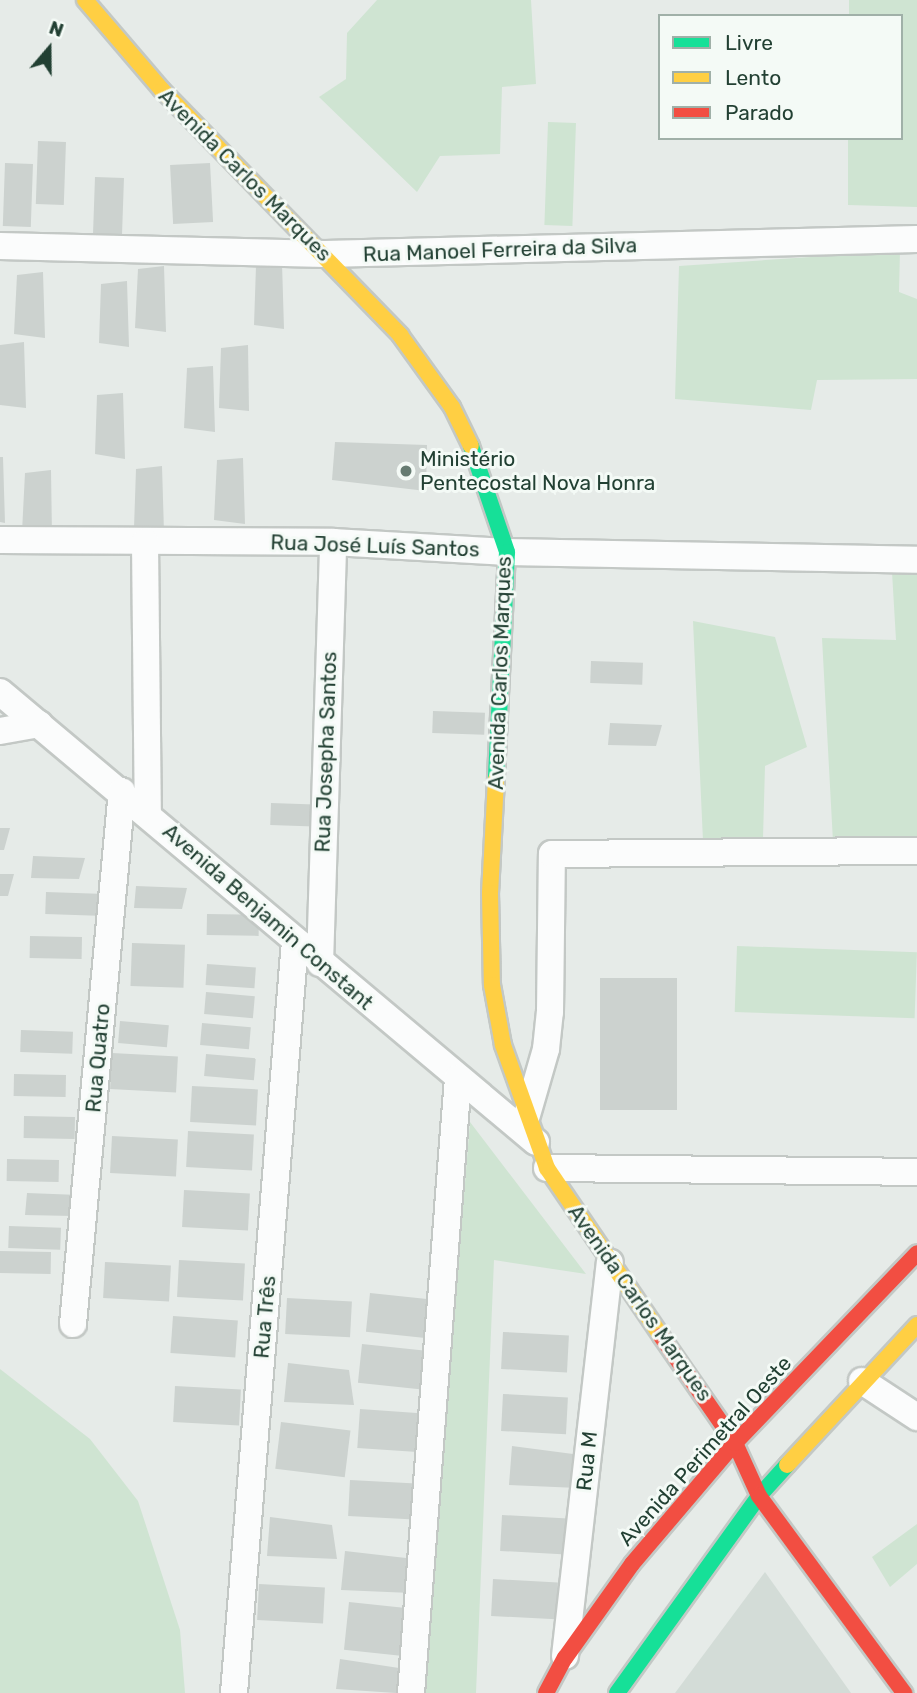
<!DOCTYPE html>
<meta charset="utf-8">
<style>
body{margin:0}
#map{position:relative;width:917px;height:1693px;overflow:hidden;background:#e6ebe8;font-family:Rubik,sans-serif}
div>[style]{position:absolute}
.built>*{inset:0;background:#d3dcd7}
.green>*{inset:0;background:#cfe4d2;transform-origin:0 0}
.building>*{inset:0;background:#ccd2cf;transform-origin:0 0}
.roads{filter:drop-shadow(2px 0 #c3c8c5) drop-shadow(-2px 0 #c3c8c5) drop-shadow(0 2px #c3c8c5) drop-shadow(0 -2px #c3c8c5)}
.street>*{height:26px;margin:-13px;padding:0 13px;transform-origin:13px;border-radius:13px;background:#fbfcfc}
.fast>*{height:16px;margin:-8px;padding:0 8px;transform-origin:8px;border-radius:8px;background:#16e098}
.slow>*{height:16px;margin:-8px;padding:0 8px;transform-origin:8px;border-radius:8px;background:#ffcf43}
.jam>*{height:16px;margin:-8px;padding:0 8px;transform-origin:8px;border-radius:8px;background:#f24e42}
.dots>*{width:19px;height:19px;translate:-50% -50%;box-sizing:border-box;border:4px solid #f4faf6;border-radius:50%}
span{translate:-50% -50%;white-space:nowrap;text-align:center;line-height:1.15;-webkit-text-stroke:6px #f4faf6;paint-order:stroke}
.street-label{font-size:21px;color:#224033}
.poi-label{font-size:21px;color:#224033}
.left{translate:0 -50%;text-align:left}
.legend{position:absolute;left:658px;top:14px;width:245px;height:126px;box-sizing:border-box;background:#f4faf6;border:2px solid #a0b0a8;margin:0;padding:9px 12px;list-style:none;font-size:21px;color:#224033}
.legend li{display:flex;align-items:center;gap:14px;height:35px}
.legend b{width:35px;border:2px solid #a0b0a8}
.north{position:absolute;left:14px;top:14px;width:70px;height:70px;-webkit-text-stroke:5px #f4faf6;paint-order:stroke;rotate:20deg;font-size:19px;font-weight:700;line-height:28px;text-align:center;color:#224033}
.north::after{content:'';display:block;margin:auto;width:24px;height:32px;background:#224033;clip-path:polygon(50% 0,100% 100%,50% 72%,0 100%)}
</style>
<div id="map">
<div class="built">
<i style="clip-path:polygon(765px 1572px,851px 1693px,675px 1693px)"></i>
</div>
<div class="green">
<i style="clip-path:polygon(377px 0,531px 0,536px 84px,502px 87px,500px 154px,440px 156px,417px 192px,319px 97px,346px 79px,347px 33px)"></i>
<i style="clip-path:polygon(849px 0,917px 0,917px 207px,848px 205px,848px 138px,901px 138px,901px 16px,849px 16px)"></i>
<i style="left:548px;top:122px;width:28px;height:103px;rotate:2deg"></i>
<i style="clip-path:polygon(900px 251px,899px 292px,917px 299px,917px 379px,817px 380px,811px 410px,675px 399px,679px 266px)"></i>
<i style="clip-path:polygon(917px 568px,917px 839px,833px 842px,822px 638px,896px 640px,892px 572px)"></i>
<i style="clip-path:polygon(693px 621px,775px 637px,807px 747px,765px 766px,763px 838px,703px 841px)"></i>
<i style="left:737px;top:946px;width:180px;height:66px;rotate:2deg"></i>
<i style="clip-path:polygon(470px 1122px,586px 1274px,494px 1260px,476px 1693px,423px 1693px)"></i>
<i style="clip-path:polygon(0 1369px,90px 1439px,138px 1501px,180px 1630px,185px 1693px,0 1693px)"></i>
<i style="clip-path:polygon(917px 1524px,917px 1564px,890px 1587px,872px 1557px)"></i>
</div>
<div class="building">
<i style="left:38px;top:141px;width:28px;height:63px;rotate:2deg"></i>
<i style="left:5px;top:163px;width:28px;height:63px;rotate:2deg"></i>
<i style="left:210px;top:163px;width:59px;height:40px;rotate:87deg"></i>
<i style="left:95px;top:177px;width:29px;height:63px;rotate:2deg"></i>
<i style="clip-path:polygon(282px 263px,284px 329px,254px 325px,256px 266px)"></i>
<i style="clip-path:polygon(164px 266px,166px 332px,135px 328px,138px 269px)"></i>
<i style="clip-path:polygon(43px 272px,45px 338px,14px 334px,17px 275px)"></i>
<i style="clip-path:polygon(127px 281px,129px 347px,99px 343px,101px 284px)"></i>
<i style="clip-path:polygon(24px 342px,26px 408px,0 405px,0 345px)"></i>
<i style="clip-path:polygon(248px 345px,249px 411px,219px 408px,221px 348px)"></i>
<i style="clip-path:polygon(213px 366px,215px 432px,184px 428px,187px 368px)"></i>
<i style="clip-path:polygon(123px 393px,125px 459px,95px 454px,97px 395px)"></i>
<i style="clip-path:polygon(335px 442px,427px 445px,426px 491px,332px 480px)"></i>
<i style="clip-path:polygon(0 457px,3px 457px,5px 523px,0 522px)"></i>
<i style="clip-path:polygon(243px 458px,245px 524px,214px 520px,217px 460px)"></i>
<i style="clip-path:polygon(162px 466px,164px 532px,134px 528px,136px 469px)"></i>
<i style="clip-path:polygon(51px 470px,52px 536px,22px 532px,25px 473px)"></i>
<i style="left:591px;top:661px;width:52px;height:22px;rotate:2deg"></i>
<i style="left:433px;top:711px;width:52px;height:22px;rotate:2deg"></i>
<i style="clip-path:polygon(610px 723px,662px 725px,656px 746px,608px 745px)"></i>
<i style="left:271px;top:803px;width:51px;height:22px;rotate:2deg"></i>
<i style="clip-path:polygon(0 828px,10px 828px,4px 850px,0 850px)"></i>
<i style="clip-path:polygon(33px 856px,85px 858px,79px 879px,31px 878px)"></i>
<i style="clip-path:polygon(0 874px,14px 874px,8px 896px,0 896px)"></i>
<i style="clip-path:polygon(136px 886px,187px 888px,182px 909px,134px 908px)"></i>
<i style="left:46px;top:892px;width:52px;height:22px;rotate:2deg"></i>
<i style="left:207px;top:914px;width:52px;height:21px;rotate:1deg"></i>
<i style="left:30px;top:936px;width:52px;height:22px;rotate:1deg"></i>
<i style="left:132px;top:943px;width:53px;height:43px;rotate:2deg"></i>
<i style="left:207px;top:964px;width:49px;height:21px;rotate:4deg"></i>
<i style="left:600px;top:978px;width:77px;height:132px"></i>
<i style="left:206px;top:992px;width:49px;height:22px;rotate:5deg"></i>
<i style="left:120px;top:1021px;width:49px;height:22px;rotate:5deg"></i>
<i style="left:202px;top:1023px;width:49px;height:22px;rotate:5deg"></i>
<i style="left:21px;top:1030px;width:52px;height:22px;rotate:2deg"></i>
<i style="left:112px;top:1053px;width:66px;height:36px;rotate:3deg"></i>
<i style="left:206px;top:1054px;width:50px;height:22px;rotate:5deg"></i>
<i style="left:14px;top:1074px;width:52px;height:22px;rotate:1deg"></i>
<i style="left:192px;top:1086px;width:66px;height:36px;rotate:3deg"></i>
<i style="left:24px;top:1116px;width:51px;height:22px;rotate:1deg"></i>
<i style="left:188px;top:1131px;width:66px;height:36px;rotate:3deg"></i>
<i style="left:112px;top:1136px;width:66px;height:37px;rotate:3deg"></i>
<i style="left:7px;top:1159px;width:52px;height:22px;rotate:1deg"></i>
<i style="left:184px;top:1190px;width:66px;height:37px;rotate:3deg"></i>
<i style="clip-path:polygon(27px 1193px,79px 1195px,73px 1216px,25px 1215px)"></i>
<i style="left:9px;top:1226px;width:52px;height:22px;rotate:2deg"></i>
<i style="left:0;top:1251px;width:51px;height:22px;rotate:1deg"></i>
<i style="left:179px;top:1260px;width:66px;height:37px;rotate:3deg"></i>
<i style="left:105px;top:1262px;width:66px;height:36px;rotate:3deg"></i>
<i style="left:370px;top:1293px;width:62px;height:39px;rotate:6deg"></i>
<i style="left:287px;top:1298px;width:65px;height:36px;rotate:3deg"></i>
<i style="left:173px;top:1316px;width:65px;height:37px;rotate:4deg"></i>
<i style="left:503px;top:1332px;width:66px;height:37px;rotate:3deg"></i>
<i style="left:362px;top:1344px;width:62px;height:39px;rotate:6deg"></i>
<i style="clip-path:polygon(288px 1363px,349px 1370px,354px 1405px,284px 1402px)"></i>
<i style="left:175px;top:1386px;width:66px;height:36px;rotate:3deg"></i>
<i style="left:503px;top:1394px;width:65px;height:37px;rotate:3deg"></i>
<i style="left:360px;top:1409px;width:64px;height:39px;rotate:4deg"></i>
<i style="left:281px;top:1422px;width:70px;height:47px;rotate:7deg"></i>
<i style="clip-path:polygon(512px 1446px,573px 1454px,578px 1488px,509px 1485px)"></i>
<i style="left:350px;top:1480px;width:66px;height:36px;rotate:3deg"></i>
<i style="left:502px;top:1515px;width:66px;height:36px;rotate:3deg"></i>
<i style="clip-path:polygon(270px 1517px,332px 1525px,337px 1559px,267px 1556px)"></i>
<i style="clip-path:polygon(345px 1551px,406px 1558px,411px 1593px,341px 1590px)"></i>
<i style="left:493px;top:1579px;width:65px;height:37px;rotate:3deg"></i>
<i style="left:259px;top:1584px;width:66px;height:36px;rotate:3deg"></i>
<i style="left:349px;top:1602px;width:57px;height:48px;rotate:6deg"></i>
<i style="clip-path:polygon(340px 1659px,399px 1668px,396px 1693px,336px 1689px)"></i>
</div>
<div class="roads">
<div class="street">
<i style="left:0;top:246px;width:325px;rotate:1.4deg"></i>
<i style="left:325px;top:254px;width:592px;rotate:-1.45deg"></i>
<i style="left:0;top:540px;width:333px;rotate:0.3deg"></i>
<i style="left:333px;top:542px;width:174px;rotate:3.3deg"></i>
<i style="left:507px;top:552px;width:410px;rotate:1.1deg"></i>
<i style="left:145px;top:542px;width:271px;rotate:89.4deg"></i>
<i style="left:0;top:692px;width:700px;rotate:40.02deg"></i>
<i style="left:0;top:731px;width:40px;rotate:-10deg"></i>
<i style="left:320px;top:963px;width:421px;rotate:-88.2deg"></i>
<i style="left:527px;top:1115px;width:69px;rotate:-73.9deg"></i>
<i style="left:546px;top:1049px;width:37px;rotate:-84deg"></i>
<i style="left:550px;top:1012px;width:158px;rotate:-89.3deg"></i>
<i style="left:552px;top:854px;width:365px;rotate:-0.5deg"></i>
<i style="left:547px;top:1168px;width:370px;rotate:0.6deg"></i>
<i style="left:73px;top:1324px;width:535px;rotate:-84.75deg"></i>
<i style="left:862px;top:1381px;width:66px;rotate:33.2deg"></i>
<i style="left:565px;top:1656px;width:396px;rotate:-83.5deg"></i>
<i style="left:234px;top:1693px;width:754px;rotate:-85.36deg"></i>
<i style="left:411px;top:1693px;width:617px;rotate:-85.63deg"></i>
</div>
<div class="fast">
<i style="left:471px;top:446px;width:112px;rotate:71.2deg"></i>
<i style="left:507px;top:552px;width:227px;rotate:92.8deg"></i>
<i style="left:617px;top:1693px;width:243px;rotate:-54.2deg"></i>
<i style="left:759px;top:1496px;width:42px;rotate:-47.9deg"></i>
</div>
<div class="slow">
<i style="left:85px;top:0;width:118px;rotate:49.5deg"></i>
<i style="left:162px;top:90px;width:342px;rotate:45.8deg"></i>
<i style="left:400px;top:335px;width:89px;rotate:54.2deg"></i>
<i style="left:452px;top:407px;width:43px;rotate:64deg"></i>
<i style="left:496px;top:779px;width:114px;rotate:93deg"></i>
<i style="left:490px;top:893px;width:92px;rotate:88.8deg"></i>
<i style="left:492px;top:985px;width:61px;rotate:79.6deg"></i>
<i style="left:503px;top:1045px;width:131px;rotate:70.3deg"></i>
<i style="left:547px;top:1168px;width:203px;rotate:55.8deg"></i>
<i style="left:787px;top:1465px;width:191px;rotate:-47.1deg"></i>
</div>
<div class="jam">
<i style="left:661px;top:1336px;width:130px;rotate:55.3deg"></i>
<i style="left:735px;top:1443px;width:58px;rotate:65.6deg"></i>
<i style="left:759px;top:1496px;width:245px;rotate:53.6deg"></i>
<i style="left:546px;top:1693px;width:40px;rotate:-62deg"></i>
<i style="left:565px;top:1658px;width:115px;rotate:-54.5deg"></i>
<i style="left:632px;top:1564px;width:159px;rotate:-49.6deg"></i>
<i style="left:735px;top:1443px;width:263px;rotate:-46.2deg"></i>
</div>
</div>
<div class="dots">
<i style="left:406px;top:471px;background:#677c72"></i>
</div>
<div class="street-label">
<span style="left:245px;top:175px;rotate:45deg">Avenida Carlos Marques</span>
<span style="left:500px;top:250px;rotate:-2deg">Rua Manoel Ferreira da Silva</span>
<span style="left:375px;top:546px;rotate:2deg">Rua José Luís Santos</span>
<span style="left:500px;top:673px;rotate:-88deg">Avenida Carlos Marques</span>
<span style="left:326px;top:752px;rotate:-88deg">Rua Josepha Santos</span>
<span style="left:268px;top:917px;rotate:41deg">Avenida Benjamin Constant</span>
<span style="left:98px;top:1058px;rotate:-85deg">Rua Quatro</span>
<span style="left:640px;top:1303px;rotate:55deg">Avenida Carlos Marques</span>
<span style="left:265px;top:1317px;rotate:-85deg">Rua Três</span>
<span style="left:705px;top:1451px;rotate:-48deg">Avenida Perimetral Oeste</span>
<span style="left:587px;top:1461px;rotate:-84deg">Rua M</span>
</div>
<div class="poi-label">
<span class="left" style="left:420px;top:471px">Ministério<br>Pentecostal Nova Honra</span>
</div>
<ul class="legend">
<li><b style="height:9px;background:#16e098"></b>Livre</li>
<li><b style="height:9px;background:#ffcf43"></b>Lento</li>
<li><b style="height:9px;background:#f24e42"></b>Parado</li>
</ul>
<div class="north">N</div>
</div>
